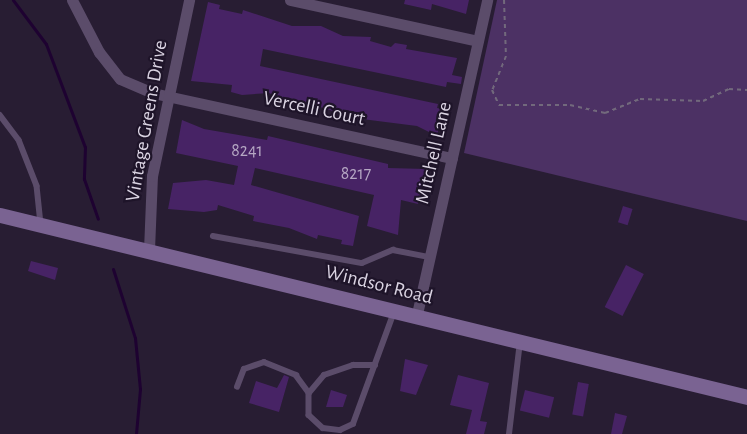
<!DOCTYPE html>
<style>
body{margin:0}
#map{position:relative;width:747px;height:434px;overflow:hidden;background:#281d33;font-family:"Alegreya Sans",sans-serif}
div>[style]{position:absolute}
.green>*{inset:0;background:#4c3164}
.stream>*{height:3px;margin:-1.5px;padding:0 1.5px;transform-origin:1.5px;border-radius:1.5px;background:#1e0231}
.building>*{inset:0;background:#472365;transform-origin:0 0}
.path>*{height:2px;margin-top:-1px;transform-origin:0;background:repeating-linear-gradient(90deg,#72697c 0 4px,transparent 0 8px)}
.lane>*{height:5.5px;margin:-2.75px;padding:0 2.75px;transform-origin:2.75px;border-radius:2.75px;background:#5b4c6a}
.street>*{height:11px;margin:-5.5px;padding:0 5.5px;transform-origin:5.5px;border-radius:5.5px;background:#5b4c6a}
.secondary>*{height:15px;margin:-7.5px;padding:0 7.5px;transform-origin:7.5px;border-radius:7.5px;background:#7a6392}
span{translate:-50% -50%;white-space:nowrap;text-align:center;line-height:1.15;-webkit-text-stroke:4.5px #1e1429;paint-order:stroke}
.number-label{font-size:18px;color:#b5a7c3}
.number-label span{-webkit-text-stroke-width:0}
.street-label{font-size:20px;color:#dad3e2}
</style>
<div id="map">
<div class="green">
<i style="clip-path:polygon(497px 0,747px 0,747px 221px,464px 153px)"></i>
</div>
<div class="stream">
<i style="left:13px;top:0;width:55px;rotate:53.1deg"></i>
<i style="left:46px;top:44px;width:110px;rotate:69.3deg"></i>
<i style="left:85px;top:147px;width:32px;rotate:92deg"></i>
<i style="left:84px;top:179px;width:42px;rotate:70.7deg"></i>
<i style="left:113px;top:269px;width:72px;rotate:72.3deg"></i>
<i style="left:135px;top:338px;width:51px;rotate:84.4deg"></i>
<i style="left:140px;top:389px;width:45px;rotate:95.1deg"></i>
</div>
<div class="building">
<i style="clip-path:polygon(405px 0,469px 0,466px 14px,432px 4px,431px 10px,404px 4px)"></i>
<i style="clip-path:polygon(208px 2px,220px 5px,219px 9px,242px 14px,243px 10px,292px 26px,321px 26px,343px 36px,371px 37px,370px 41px,391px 47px,395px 43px,407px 45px,406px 49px,457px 58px,452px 75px,462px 77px,461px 84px,447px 82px,446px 87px,263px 49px,260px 66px,438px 104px,437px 108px,443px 109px,437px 136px,417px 126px,354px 118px,314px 105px,313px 109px,302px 107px,269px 93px,242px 95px,231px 92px,232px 85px,191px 81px)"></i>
<i style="clip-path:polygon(182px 120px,204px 129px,267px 140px,268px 136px,388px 164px,388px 168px,426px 169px,418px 204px,401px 200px,398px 235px,367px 226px,374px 195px,255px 168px,251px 185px,359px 216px,353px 246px,341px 244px,342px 240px,318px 235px,317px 239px,289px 228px,253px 221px,254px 216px,218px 205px,217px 210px,204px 212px,168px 209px,173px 183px,206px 180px,234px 185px,238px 166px,176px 153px)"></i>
<i style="left:623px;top:206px;width:10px;height:17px;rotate:17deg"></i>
<i style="clip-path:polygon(31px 261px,58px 268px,55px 280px,28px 271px)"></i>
<i style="left:626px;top:265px;width:20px;height:47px;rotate:27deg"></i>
<i style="clip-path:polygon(405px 359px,428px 365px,416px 395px,400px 391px)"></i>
<i style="clip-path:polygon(284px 375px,289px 377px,279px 412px,249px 403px,256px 381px,277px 388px)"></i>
<i style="clip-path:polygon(458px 375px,489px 383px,480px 421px,487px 422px,484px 434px,466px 434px,472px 410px,450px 405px)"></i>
<i style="left:578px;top:382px;width:11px;height:33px;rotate:10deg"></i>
<i style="clip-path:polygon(331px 390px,347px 395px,343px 407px,326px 407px)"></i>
<i style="left:525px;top:390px;width:30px;height:21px;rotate:14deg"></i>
<i style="clip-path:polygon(615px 413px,627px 416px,622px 434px,611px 434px)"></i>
</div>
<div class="path">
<i style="left:504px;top:0;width:56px;rotate:88deg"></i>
<i style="left:506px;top:56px;width:37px;rotate:112deg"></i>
<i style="left:492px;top:90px;width:17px;rotate:65deg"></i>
<i style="left:499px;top:105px;width:71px"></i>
<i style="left:570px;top:105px;width:36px;rotate:13deg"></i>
<i style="left:605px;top:113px;width:38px;rotate:-22deg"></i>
<i style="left:640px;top:99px;width:63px;rotate:1.8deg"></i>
<i style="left:703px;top:101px;width:29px;rotate:-25deg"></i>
<i style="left:729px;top:89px;width:18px;rotate:3deg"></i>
</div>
<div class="lane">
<i style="left:0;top:115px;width:31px;rotate:53deg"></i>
<i style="left:19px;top:140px;width:49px;rotate:68.6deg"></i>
<i style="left:37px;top:186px;width:37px;rotate:84deg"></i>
<i style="left:213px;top:236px;width:151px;rotate:10.3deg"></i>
<i style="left:362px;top:263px;width:34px;rotate:-23deg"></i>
<i style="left:393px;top:250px;width:38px;rotate:11deg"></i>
<i style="left:237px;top:387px;width:19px;rotate:-69deg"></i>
<i style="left:244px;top:369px;width:21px;rotate:-19deg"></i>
<i style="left:264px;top:362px;width:35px;rotate:22deg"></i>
<i style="left:296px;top:375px;width:22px;rotate:54deg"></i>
<i style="left:309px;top:393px;width:22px;rotate:90deg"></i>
<i style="left:309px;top:415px;width:19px;rotate:43deg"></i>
<i style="left:323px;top:428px;width:17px;rotate:7deg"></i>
<i style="left:340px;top:430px;width:14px;rotate:-25deg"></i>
<i style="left:353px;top:424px;width:119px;rotate:-69.9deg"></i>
<i style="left:309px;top:393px;width:23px;rotate:-50deg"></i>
<i style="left:324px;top:375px;width:31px;rotate:-19deg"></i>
<i style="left:353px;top:365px;width:22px"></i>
<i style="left:509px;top:434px;width:93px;rotate:-83.2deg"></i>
</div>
<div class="street">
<i style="left:72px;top:0;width:59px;rotate:62.6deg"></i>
<i style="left:99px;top:52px;width:34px;rotate:52deg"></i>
<i style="left:120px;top:79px;width:36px;rotate:23deg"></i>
<i style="left:153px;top:93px;width:306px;rotate:12.3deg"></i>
<i style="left:290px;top:0;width:192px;rotate:12.3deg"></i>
<i style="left:149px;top:250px;width:74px;rotate:-87.7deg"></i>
<i style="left:152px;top:176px;width:180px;rotate:-78.1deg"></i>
<i style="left:417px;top:314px;width:322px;rotate:-77.4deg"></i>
</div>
<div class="secondary">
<i style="left:0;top:215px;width:769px;rotate:13.69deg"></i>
</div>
<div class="number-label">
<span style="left:247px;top:151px">8241</span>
<span style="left:356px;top:174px">8217</span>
</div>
<div class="street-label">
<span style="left:314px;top:109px;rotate:12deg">Vercelli Court</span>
<span style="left:147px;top:121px;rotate:-80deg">Vintage Greens Drive</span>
<span style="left:434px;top:153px;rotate:-77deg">Mitchell Lane</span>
<span style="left:379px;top:285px;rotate:14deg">Windsor Road</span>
</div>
</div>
